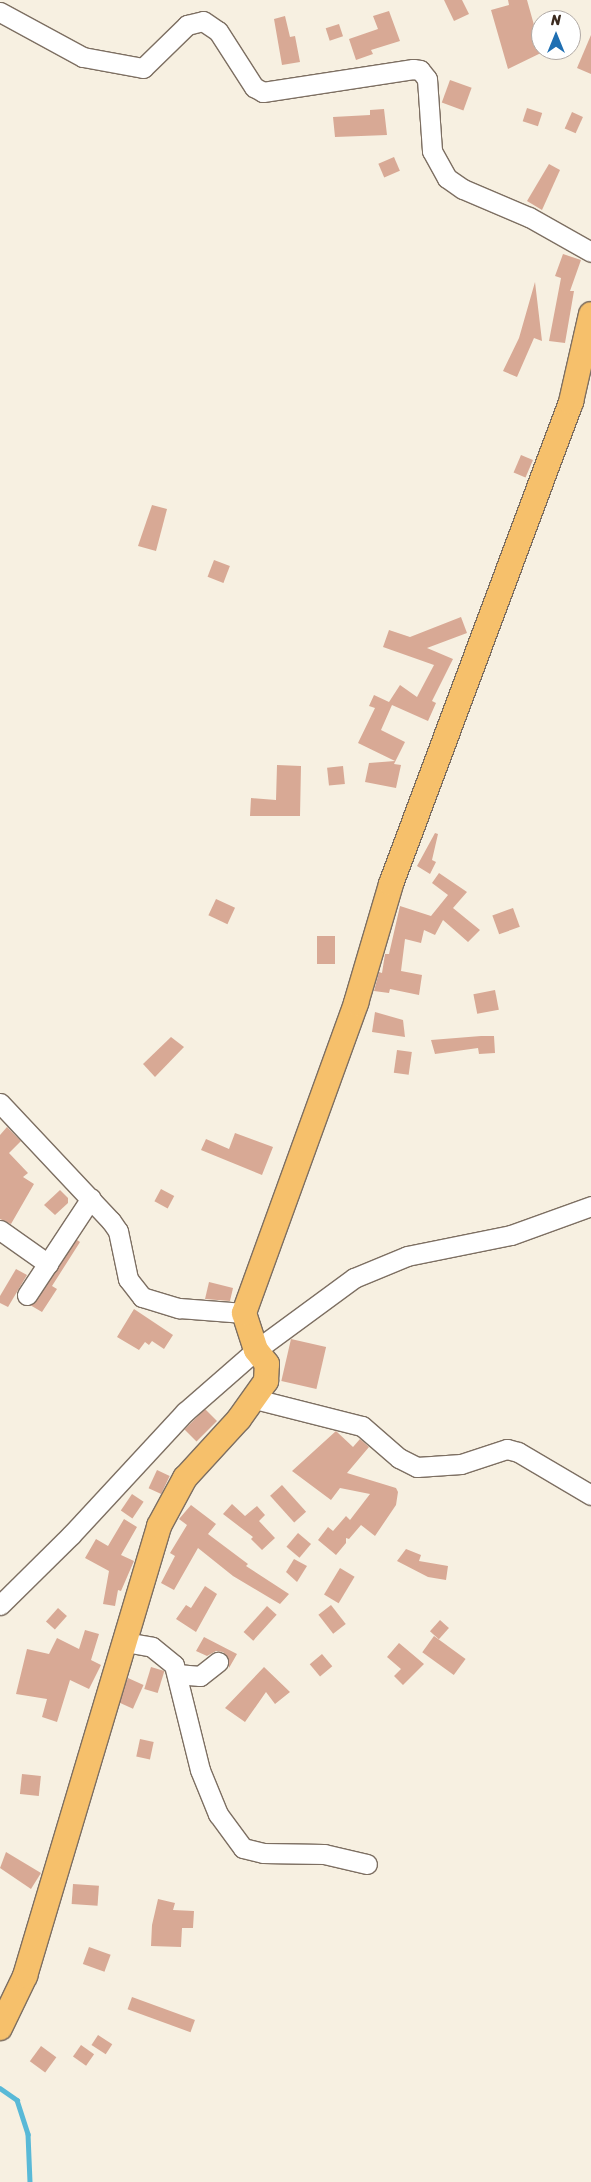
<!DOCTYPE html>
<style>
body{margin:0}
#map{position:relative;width:591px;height:2182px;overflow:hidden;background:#f7f0e1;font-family:Sriracha,sans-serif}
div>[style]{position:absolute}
.stream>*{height:4.5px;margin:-2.25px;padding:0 2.25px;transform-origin:2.25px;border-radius:2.25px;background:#59b9d7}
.building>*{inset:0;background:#d8a995;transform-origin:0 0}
.roads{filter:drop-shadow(1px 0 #7d6f62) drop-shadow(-1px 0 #7d6f62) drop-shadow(0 1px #7d6f62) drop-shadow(0 -1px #7d6f62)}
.minor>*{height:19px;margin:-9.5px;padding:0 9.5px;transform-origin:9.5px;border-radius:9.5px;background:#fff}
.major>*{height:24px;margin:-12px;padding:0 12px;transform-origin:12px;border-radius:12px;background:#f6c06b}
span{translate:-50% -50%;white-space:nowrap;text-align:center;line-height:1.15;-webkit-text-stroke:5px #fff;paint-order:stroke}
.north{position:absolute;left:531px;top:10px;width:50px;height:50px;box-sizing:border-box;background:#fff;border:1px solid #b1aaa5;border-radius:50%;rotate:0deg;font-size:14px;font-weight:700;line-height:20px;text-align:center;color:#3b2a1e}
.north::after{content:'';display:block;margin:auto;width:18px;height:22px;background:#1f6fb2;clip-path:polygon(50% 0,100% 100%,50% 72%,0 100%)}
</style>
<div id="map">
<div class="stream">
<i style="left:0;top:2088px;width:21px;rotate:35deg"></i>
<i style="left:17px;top:2100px;width:36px;rotate:72deg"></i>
<i style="left:28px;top:2134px;width:48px;rotate:87.6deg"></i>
</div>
<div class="building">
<i style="clip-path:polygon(444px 0,462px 0,469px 14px,454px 21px)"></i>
<i style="clip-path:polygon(508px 0,527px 0,541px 50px,545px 51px,508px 69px,491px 10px,509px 5px)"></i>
<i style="clip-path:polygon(389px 11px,400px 41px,371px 50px,373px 54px,356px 60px,349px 39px,378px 29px,373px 16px)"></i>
<i style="clip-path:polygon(285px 16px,290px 37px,295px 36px,300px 62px,282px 65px,274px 19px)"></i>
<i style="left:339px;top:24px;width:13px;height:14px;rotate:72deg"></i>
<i style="clip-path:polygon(591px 35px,591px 74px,577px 68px)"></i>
<i style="left:450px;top:80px;width:23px;height:24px;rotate:20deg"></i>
<i style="left:527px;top:108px;width:16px;height:14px;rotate:18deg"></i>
<i style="clip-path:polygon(384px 109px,387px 135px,335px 137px,333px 117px,370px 115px,370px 110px)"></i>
<i style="left:572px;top:112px;width:12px;height:18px;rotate:24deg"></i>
<i style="left:394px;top:157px;width:15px;height:17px;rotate:67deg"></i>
<i style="clip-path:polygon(549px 164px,560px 170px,542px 210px,527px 201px)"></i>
<i style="clip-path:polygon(563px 254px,581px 260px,570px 291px,574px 291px,565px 343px,549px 341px,561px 278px,555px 276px)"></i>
<i style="clip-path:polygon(535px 282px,542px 341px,534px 338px,517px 377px,503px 371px,519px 338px)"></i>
<i style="left:521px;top:455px;width:13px;height:19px;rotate:23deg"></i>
<i style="clip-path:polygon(152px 505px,167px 509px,156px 551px,138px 546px)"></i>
<i style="left:214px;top:560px;width:17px;height:18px;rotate:21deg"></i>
<i style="clip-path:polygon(461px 617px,467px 633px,427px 648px,453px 659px,432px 701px,436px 703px,428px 721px,392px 705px,381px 730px,405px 742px,394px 764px,401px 765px,396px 788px,365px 782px,369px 763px,395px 761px,358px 743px,375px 708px,369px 706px,374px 695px,389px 702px,400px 685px,417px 697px,434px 665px,383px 647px,389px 630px,410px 637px)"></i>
<i style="clip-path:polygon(277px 765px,301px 766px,300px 816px,250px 816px,251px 798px,276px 800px)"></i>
<i style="left:343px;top:766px;width:18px;height:16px;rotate:84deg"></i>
<i style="clip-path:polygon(435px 833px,438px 834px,432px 860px,436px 862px,430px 874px,417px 866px)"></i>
<i style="clip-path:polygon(439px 873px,467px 892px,453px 908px,480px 930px,468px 942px,443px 920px,435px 935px,424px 930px,421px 943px,405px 939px,401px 971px,422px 975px,419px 995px,390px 989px,389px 993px,374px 991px,379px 972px,382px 973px,385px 954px,389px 954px,400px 906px,431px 916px,448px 895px,432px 883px)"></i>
<i style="left:216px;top:899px;width:21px;height:18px;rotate:25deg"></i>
<i style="left:513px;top:908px;width:20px;height:22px;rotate:70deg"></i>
<i style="left:317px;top:936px;width:18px;height:28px"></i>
<i style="left:495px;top:990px;width:20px;height:22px;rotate:79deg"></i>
<i style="clip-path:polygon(375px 1012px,403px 1020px,405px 1037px,372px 1032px)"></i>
<i style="clip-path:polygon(481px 1036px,494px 1036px,495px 1053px,479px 1054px,478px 1048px,435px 1054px,431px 1040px)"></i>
<i style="clip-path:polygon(171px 1037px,184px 1047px,155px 1077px,143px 1064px)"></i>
<i style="left:397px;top:1050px;width:15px;height:23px;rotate:8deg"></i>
<i style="clip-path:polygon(7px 1127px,21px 1141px,9px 1153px,28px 1173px,23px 1177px,34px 1184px,11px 1224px,0 1219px,0 1135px)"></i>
<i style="clip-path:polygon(235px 1133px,273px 1147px,262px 1175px,201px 1150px,206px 1139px,229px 1149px)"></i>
<i style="left:161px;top:1189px;width:15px;height:14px;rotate:28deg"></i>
<i style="clip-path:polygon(60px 1190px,68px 1198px,68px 1203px,55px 1215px,44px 1205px)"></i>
<i style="clip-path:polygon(77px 1240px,80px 1242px,52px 1286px,57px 1289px,42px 1312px,30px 1305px)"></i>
<i style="clip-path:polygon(16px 1269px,27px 1275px,8px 1307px,0 1303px,0 1296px)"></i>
<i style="clip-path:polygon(209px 1282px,233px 1288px,230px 1301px,205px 1299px)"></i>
<i style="clip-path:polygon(134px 1309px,173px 1335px,164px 1349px,152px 1341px,149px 1345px,145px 1342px,139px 1350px,117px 1337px)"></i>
<i style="left:291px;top:1339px;width:36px;height:43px;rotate:13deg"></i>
<i style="left:205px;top:1409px;width:17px;height:29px;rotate:45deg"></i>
<i style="clip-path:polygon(336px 1431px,353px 1447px,360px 1439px,369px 1447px,347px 1473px,396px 1488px,398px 1492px,396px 1505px,375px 1536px,361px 1525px,349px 1539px,346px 1538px,346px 1543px,336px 1555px,318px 1540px,328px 1527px,333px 1531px,346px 1516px,350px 1520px,370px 1494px,340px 1488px,331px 1500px,292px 1471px)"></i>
<i style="left:157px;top:1470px;width:14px;height:20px;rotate:25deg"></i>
<i style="left:282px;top:1485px;width:36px;height:16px;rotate:48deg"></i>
<i style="left:132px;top:1494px;width:14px;height:20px;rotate:34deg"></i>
<i style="clip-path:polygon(232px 1504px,245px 1516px,257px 1506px,265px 1515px,259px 1521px,275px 1538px,262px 1550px,251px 1539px,253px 1537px,223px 1514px)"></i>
<i style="clip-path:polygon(191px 1505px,216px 1524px,208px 1534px,248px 1564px,246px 1566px,289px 1594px,280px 1604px,233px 1576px,198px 1548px,174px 1590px,161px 1583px,175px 1556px,170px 1553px,187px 1525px,179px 1519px)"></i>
<i style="clip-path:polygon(124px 1519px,137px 1527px,121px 1555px,134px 1561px,121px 1591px,118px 1590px,115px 1606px,103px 1604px,109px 1571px,85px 1558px,96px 1539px,108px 1546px)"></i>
<i style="left:298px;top:1533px;width:17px;height:18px;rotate:40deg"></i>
<i style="clip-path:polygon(406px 1549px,421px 1555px,419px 1561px,448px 1566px,446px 1580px,428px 1577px,397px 1561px)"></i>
<i style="clip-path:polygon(294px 1559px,307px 1566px,297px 1582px,286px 1572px)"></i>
<i style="left:340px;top:1568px;width:17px;height:31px;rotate:31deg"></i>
<i style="clip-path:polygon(205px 1586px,217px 1594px,196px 1632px,176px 1619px,186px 1605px,191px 1608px)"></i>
<i style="left:331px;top:1605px;width:24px;height:16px;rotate:52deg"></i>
<i style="left:267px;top:1606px;width:13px;height:35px;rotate:42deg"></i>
<i style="left:58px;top:1608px;width:12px;height:18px;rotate:42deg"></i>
<i style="left:440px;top:1620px;width:12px;height:15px;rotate:42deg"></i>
<i style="clip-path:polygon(85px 1630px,99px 1634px,91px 1660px,101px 1665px,89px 1689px,70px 1680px,57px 1722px,42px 1717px,47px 1699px,16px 1694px,27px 1649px,49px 1654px,57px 1638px,79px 1649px)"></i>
<i style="left:434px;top:1636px;width:39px;height:20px;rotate:36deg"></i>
<i style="clip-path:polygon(204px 1637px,237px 1654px,229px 1668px,229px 1660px,223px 1652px,216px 1651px,207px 1656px,196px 1651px)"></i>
<i style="clip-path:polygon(399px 1643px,424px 1664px,403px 1685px,394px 1676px,401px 1669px,387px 1657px)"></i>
<i style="left:322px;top:1654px;width:16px;height:16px;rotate:50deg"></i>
<i style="left:151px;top:1667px;width:14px;height:23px;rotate:17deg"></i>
<i style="clip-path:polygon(264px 1667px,290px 1692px,275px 1704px,266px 1692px,245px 1722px,225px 1708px)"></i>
<i style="left:128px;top:1678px;width:17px;height:26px;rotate:24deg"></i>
<i style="left:140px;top:1739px;width:14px;height:18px;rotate:12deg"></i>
<i style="left:22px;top:1774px;width:19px;height:20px;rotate:6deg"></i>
<i style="clip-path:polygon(6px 1852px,41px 1873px,31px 1889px,0 1868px)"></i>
<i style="left:73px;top:1884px;width:26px;height:20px;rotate:4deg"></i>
<i style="clip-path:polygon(158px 1899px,175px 1903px,173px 1910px,194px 1911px,193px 1928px,182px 1928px,181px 1947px,151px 1946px,152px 1925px)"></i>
<i style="left:89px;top:1947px;width:23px;height:18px;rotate:20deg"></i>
<i style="left:132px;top:1997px;width:67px;height:13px;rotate:20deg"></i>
<i style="left:98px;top:2035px;width:17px;height:12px;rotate:33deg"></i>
<i style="left:81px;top:2045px;width:16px;height:14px;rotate:35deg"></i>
<i style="left:41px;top:2046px;width:19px;height:19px;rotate:36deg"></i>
</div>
<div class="roads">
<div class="minor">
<i style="left:0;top:12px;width:94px;rotate:28.5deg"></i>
<i style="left:83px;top:57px;width:61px;rotate:10.4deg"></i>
<i style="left:143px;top:68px;width:62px;rotate:-44.3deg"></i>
<i style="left:187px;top:25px;width:16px;rotate:-14deg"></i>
<i style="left:203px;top:21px;width:18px;rotate:34deg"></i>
<i style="left:218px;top:31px;width:67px;rotate:57.3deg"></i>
<i style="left:254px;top:87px;width:10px;rotate:29deg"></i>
<i style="left:263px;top:92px;width:152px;rotate:-8.7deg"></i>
<i style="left:413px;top:69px;width:7px;rotate:8deg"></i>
<i style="left:420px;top:70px;width:11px;rotate:52deg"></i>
<i style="left:427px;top:79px;width:72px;rotate:86deg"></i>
<i style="left:432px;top:151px;width:31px;rotate:61deg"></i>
<i style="left:447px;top:178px;width:19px;rotate:35deg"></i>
<i style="left:463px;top:189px;width:72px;rotate:23deg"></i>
<i style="left:529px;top:217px;width:71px;rotate:29.4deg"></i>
<i style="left:0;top:1103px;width:162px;rotate:46.8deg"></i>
<i style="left:111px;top:1221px;width:12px;rotate:55deg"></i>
<i style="left:118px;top:1231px;width:49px;rotate:78.2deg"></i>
<i style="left:128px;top:1279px;width:23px;rotate:52deg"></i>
<i style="left:142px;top:1297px;width:39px;rotate:17deg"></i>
<i style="left:179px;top:1308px;width:65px;rotate:4.4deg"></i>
<i style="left:0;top:1230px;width:59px;rotate:35.3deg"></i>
<i style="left:27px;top:1295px;width:116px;rotate:-56.6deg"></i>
<i style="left:255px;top:1399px;width:110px;rotate:14.2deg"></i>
<i style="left:362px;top:1426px;width:49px;rotate:40.9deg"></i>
<i style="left:399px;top:1458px;width:20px;rotate:27deg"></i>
<i style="left:417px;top:1467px;width:44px;rotate:-3.9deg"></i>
<i style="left:461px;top:1464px;width:48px;rotate:-18.1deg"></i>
<i style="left:507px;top:1449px;width:11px;rotate:15deg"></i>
<i style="left:518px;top:1452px;width:85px;rotate:30.5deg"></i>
<i style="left:0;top:1605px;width:100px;rotate:-44.6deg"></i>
<i style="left:71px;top:1535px;width:168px;rotate:-47.2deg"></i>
<i style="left:185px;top:1412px;width:94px;rotate:-41.1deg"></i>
<i style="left:256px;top:1350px;width:122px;rotate:-36.3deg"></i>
<i style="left:354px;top:1278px;width:57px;rotate:-22.5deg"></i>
<i style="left:407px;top:1256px;width:106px;rotate:-11.4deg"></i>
<i style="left:511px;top:1235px;width:85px;rotate:-19.9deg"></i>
<i style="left:125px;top:1642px;width:27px;rotate:10deg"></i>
<i style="left:152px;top:1647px;width:28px;rotate:39deg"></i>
<i style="left:174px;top:1665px;width:108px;rotate:76.1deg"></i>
<i style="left:200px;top:1770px;width:48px;rotate:67.8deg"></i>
<i style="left:218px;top:1814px;width:42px;rotate:53.7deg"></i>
<i style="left:243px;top:1848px;width:21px;rotate:14deg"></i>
<i style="left:263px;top:1853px;width:61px;rotate:0.9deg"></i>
<i style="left:324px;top:1854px;width:44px;rotate:13.1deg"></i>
<i style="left:177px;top:1674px;width:23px;rotate:5deg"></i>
<i style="left:200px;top:1676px;width:23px;rotate:-38deg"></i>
</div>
<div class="major">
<i style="left:0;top:2028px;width:58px;rotate:-64.3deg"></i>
<i style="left:25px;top:1976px;width:470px;rotate:-73.4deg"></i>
<i style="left:159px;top:1526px;width:55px;rotate:-61.6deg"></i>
<i style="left:185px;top:1478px;width:80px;rotate:-47.5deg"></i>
<i style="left:239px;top:1419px;width:47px;rotate:-54.6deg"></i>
<i style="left:266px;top:1381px;width:17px;rotate:-87deg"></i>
<i style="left:267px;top:1364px;width:18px;rotate:-128deg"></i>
<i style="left:256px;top:1350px;width:39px;rotate:-108deg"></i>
<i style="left:244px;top:1313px;width:330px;rotate:-70.1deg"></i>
<i style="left:356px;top:1003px;width:124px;rotate:-73.6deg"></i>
<i style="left:391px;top:884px;width:515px;rotate:-69.52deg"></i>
<i style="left:571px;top:402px;width:90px;rotate:-77.2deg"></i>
</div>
</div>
<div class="north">N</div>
</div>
